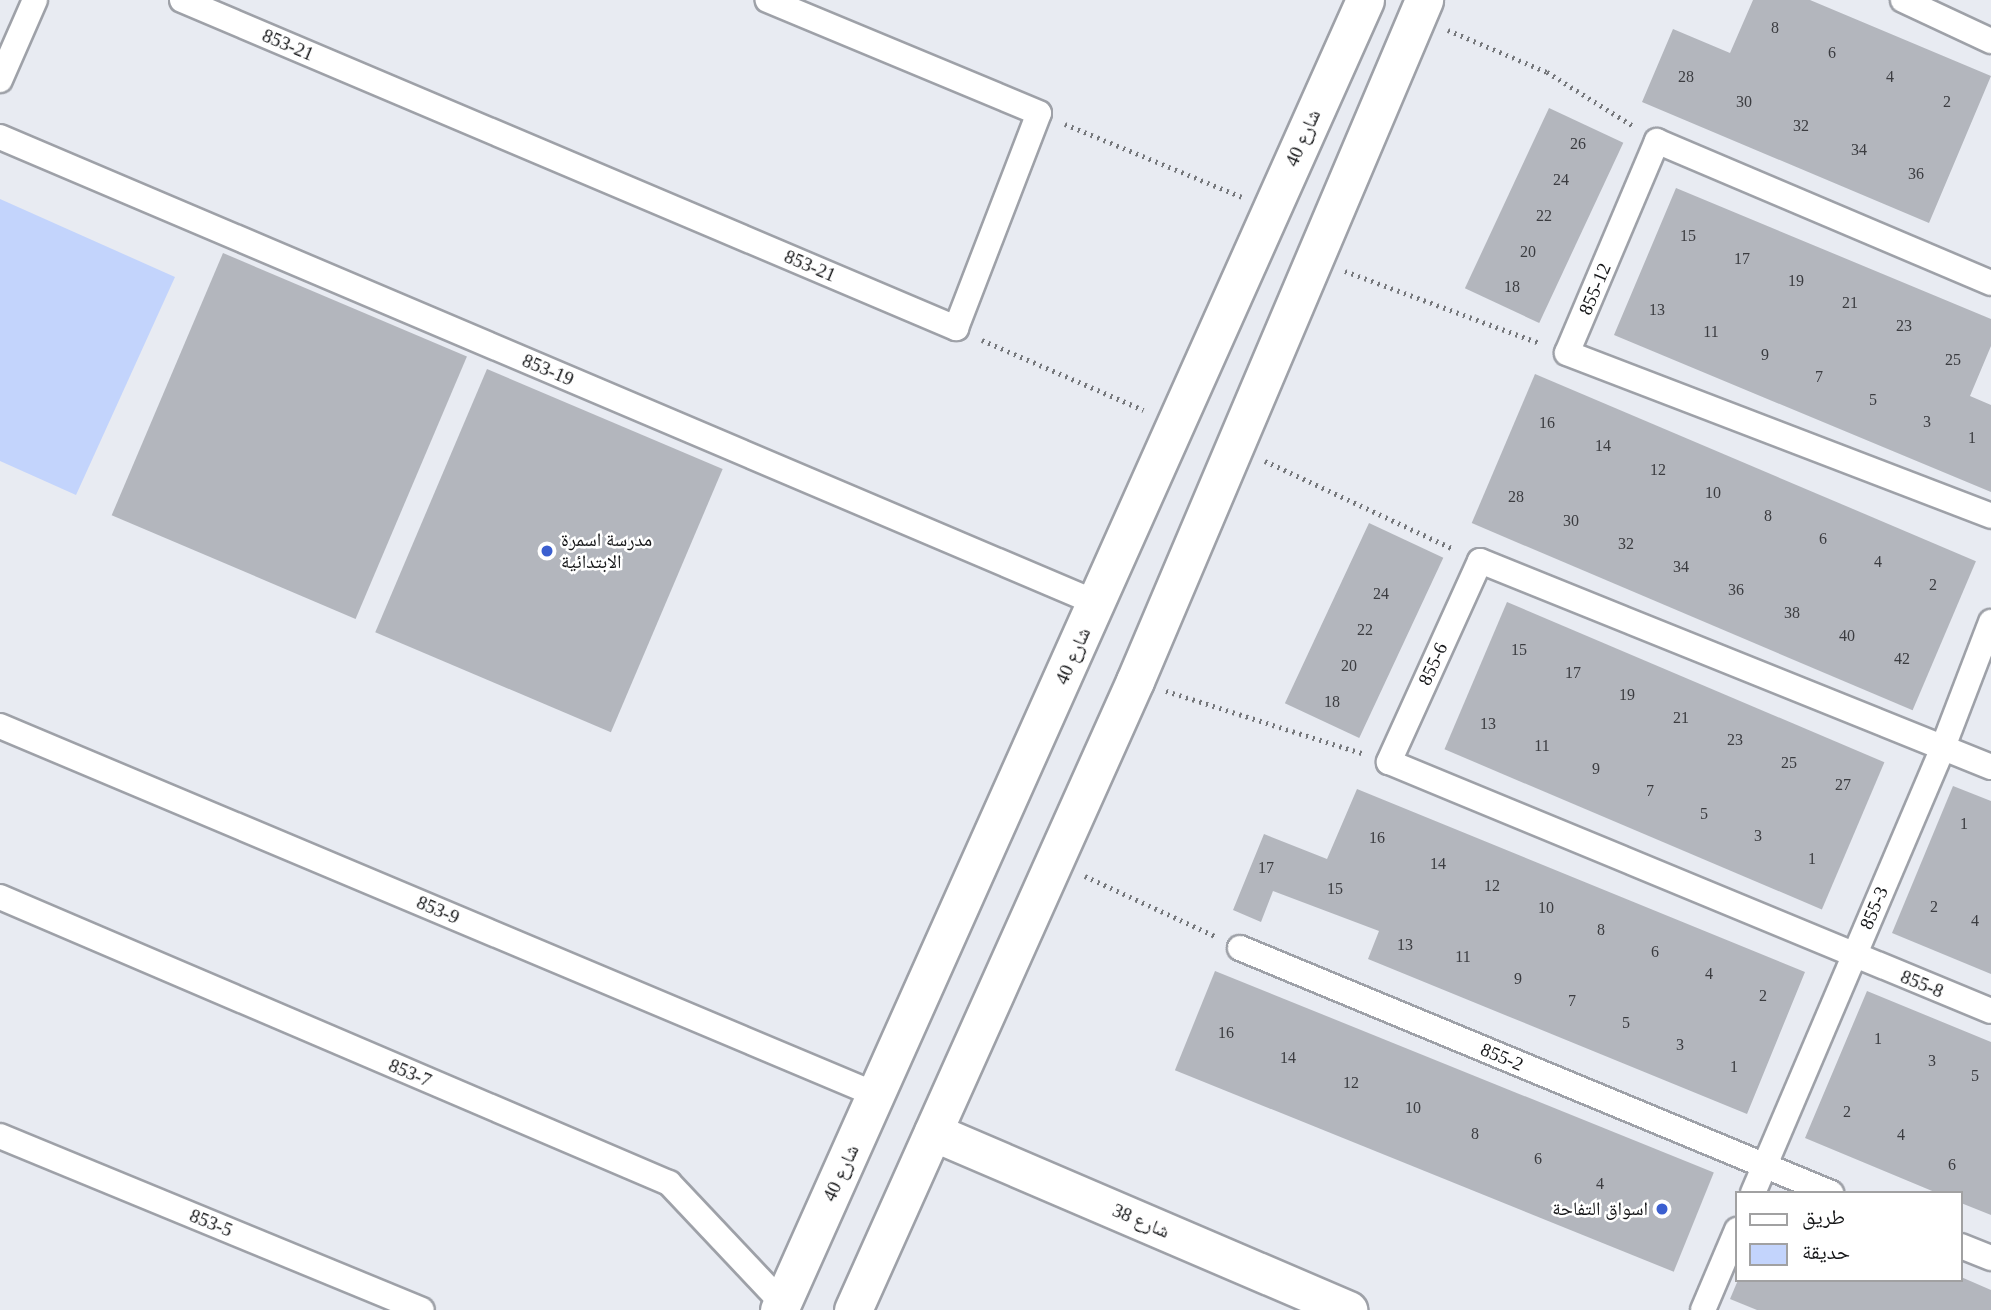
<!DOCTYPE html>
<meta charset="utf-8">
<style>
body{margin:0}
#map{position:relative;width:1991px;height:1310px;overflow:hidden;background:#e8ebf2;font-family:"Times New Roman","Noto Naskh Arabic",serif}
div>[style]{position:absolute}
.green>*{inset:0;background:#c3d4fc}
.building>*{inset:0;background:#b3b6bd;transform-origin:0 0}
.path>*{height:4.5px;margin-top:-2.25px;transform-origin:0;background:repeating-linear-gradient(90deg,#75777b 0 2px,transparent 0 7px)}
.roads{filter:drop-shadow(2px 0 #9ea1a8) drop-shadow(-2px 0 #9ea1a8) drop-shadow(0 2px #9ea1a8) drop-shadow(0 -2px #9ea1a8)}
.street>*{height:24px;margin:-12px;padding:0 12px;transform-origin:12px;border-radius:12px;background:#fff}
.secondary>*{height:37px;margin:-18.5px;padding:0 18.5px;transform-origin:18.5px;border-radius:18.5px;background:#fff}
.dots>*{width:19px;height:19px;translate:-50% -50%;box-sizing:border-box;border:4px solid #fff;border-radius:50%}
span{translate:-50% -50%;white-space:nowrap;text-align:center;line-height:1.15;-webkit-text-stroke:5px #fff;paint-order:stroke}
.number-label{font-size:16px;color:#3b3c40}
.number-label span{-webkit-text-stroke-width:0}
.street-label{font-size:19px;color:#131416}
.poi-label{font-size:19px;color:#131416}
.left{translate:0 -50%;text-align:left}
.right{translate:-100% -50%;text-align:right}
.legend{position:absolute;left:1735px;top:1191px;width:228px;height:91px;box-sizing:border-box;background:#fff;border:2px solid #a1a1a2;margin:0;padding:9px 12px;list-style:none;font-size:21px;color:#131416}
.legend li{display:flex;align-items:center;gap:14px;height:35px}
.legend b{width:35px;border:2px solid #a1a1a2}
</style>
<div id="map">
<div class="green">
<i style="clip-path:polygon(0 199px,175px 277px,76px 495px,0 461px)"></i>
</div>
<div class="building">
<i style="clip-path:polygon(1753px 0,1810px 0,1991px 76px,1929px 223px,1642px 102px,1673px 29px,1730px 53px)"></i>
<i style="left:1549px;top:108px;width:82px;height:199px;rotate:25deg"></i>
<i style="clip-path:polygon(1676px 188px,1991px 319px,1991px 346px,1970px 396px,1991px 405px,1991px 492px,1614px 335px)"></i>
<i style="left:223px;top:253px;width:265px;height:285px;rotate:23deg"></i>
<i style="left:487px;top:369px;width:256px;height:286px;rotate:23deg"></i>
<i style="left:1535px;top:374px;width:479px;height:162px;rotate:23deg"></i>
<i style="left:1369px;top:523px;width:82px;height:199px;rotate:25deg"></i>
<i style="left:1507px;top:602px;width:410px;height:160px;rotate:23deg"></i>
<i style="clip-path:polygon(1953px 786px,1991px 801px,1991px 974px,1892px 933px)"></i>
<i style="clip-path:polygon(1357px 789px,1805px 972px,1747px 1114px,1368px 959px,1379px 931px,1273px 891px,1261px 922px,1233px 910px,1264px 834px,1327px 859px)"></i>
<i style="left:1215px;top:971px;width:538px;height:107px;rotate:22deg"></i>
<i style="clip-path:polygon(1867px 991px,1991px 1042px,1991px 1215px,1961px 1203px,1961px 1193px,1937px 1193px,1805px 1138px)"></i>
<i style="clip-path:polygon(1961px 1277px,1991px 1290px,1991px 1310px,1757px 1310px,1730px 1299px,1738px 1280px)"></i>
</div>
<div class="path">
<i style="left:1448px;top:30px;width:108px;rotate:23deg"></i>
<i style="left:1547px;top:72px;width:104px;rotate:32deg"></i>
<i style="left:1065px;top:124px;width:191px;rotate:22.4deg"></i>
<i style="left:1345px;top:271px;width:208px;rotate:20.3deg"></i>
<i style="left:982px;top:340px;width:176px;rotate:23.4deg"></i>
<i style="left:1265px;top:461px;width:208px;rotate:25deg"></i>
<i style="left:1166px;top:691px;width:209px;rotate:17.6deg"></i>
<i style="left:1085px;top:876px;width:145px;rotate:24.8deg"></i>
</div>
<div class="roads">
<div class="street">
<i style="left:182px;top:0;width:841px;rotate:22.97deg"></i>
<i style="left:956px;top:328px;width:230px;rotate:-68.9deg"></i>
<i style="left:1039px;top:113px;width:294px;rotate:-157.4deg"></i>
<i style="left:1903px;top:0;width:97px;rotate:25deg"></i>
<i style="left:0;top:80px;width:87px;rotate:-66.4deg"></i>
<i style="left:0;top:137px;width:1192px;rotate:23.02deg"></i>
<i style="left:1991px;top:283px;width:363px;rotate:-157deg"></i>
<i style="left:1657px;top:141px;width:230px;rotate:113deg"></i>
<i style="left:1567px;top:353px;width:454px;rotate:21deg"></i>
<i style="left:0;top:726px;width:951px;rotate:22.82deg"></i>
<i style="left:1991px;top:767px;width:551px;rotate:-158.04deg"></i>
<i style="left:1480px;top:561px;width:221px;rotate:114.4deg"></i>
<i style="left:1389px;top:762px;width:651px;rotate:22.47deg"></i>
<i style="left:0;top:897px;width:728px;rotate:23.15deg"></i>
<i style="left:669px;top:1183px;width:165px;rotate:46.7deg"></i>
<i style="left:1240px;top:948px;width:640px;rotate:22.52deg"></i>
<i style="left:0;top:1136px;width:456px;rotate:22.4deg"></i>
<i style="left:1753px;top:1193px;width:485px;rotate:-66.9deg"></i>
<i style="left:1943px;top:747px;width:134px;rotate:-69deg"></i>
<i style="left:1961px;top:1246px;width:32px;rotate:22deg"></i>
<i style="left:1703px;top:1310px;width:87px;rotate:-67deg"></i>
</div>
<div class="secondary">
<i style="left:933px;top:1132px;width:452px;rotate:23.2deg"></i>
<i style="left:779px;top:1310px;width:1435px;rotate:-65.9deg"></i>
<i style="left:853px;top:1310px;width:689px;rotate:-65.85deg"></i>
<i style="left:1135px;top:681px;width:740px;rotate:-67deg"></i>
</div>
</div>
<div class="dots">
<i style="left:547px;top:551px;background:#3b5fd0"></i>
<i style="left:1662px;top:1209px;background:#3b5fd0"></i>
</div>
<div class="number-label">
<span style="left:1775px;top:28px">8</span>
<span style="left:1832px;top:53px">6</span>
<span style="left:1686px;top:77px">28</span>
<span style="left:1890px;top:77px">4</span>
<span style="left:1744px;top:102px">30</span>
<span style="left:1947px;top:102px">2</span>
<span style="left:1801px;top:126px">32</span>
<span style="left:1578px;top:144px">26</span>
<span style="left:1859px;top:150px">34</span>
<span style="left:1916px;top:174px">36</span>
<span style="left:1561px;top:180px">24</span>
<span style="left:1544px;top:216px">22</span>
<span style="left:1688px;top:236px">15</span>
<span style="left:1528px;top:252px">20</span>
<span style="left:1742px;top:259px">17</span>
<span style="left:1796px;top:281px">19</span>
<span style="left:1512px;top:287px">18</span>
<span style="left:1850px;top:303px">21</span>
<span style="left:1657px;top:310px">13</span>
<span style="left:1904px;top:326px">23</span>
<span style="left:1711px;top:332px">11</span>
<span style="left:1765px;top:355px">9</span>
<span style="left:1953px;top:360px">25</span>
<span style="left:1819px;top:377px">7</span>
<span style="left:1873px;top:400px">5</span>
<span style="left:1927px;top:422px">3</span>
<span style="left:1547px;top:423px">16</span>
<span style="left:1972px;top:438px">1</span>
<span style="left:1603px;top:446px">14</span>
<span style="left:1658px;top:470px">12</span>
<span style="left:1713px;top:493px">10</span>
<span style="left:1516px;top:497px">28</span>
<span style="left:1768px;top:516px">8</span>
<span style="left:1571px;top:521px">30</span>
<span style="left:1823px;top:539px">6</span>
<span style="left:1626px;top:544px">32</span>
<span style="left:1878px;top:562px">4</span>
<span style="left:1681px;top:567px">34</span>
<span style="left:1933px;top:585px">2</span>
<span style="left:1736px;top:590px">36</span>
<span style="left:1381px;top:594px">24</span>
<span style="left:1792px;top:613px">38</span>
<span style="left:1365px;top:630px">22</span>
<span style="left:1847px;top:636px">40</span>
<span style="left:1519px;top:650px">15</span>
<span style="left:1902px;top:659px">42</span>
<span style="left:1349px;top:666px">20</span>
<span style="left:1573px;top:673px">17</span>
<span style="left:1627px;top:695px">19</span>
<span style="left:1332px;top:702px">18</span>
<span style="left:1681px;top:718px">21</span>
<span style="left:1488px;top:724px">13</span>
<span style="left:1735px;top:740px">23</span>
<span style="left:1542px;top:746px">11</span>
<span style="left:1789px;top:763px">25</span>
<span style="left:1596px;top:769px">9</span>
<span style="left:1843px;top:785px">27</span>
<span style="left:1650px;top:791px">7</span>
<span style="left:1704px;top:814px">5</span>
<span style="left:1964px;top:824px">1</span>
<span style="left:1758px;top:836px">3</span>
<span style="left:1377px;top:838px">16</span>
<span style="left:1812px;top:859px">1</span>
<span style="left:1438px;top:864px">14</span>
<span style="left:1266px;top:868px">17</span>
<span style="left:1492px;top:886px">12</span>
<span style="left:1335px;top:889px">15</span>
<span style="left:1934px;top:907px">2</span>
<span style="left:1546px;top:908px">10</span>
<span style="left:1975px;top:921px">4</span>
<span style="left:1601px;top:930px">8</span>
<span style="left:1405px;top:945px">13</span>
<span style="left:1655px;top:952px">6</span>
<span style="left:1463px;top:957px">11</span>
<span style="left:1709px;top:974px">4</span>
<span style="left:1518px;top:979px">9</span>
<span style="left:1763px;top:996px">2</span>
<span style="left:1572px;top:1001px">7</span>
<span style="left:1626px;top:1023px">5</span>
<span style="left:1226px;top:1033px">16</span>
<span style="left:1878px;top:1039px">1</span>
<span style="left:1680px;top:1045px">3</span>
<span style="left:1288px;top:1058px">14</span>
<span style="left:1932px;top:1061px">3</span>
<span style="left:1734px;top:1067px">1</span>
<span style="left:1975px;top:1076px">5</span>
<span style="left:1351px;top:1083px">12</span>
<span style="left:1413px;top:1108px">10</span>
<span style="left:1847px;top:1112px">2</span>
<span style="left:1475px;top:1134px">8</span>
<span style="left:1901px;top:1135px">4</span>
<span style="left:1538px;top:1159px">6</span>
<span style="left:1952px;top:1165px">6</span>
<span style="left:1600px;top:1184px">4</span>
</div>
<div class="street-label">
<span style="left:288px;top:45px;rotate:23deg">853-21</span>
<span style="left:1303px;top:138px;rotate:-66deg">شارع 40</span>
<span style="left:810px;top:266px;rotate:23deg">853-21</span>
<span style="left:1595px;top:289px;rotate:-67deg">855-12</span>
<span style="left:548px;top:370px;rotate:23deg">853-19</span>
<span style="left:1073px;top:656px;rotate:-66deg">شارع 40</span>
<span style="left:1433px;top:664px;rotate:-65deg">855-6</span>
<span style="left:1874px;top:908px;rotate:-67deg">855-3</span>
<span style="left:438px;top:910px;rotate:23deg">853-9</span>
<span style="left:1922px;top:984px;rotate:22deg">855-8</span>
<span style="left:1502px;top:1057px;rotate:23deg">855-2</span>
<span style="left:410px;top:1073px;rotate:23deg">853-7</span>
<span style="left:841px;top:1173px;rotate:-65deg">شارع 40</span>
<span style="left:1141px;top:1221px;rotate:23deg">شارع 38</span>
<span style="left:211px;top:1223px;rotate:22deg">853-5</span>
</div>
<div class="poi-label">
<span class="left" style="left:561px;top:551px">مدرسة اسمرة<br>الابتدائية</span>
<span class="right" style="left:1648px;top:1209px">اسواق التفاحة</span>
</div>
<ul class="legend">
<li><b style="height:9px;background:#fff"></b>طريق</li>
<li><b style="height:19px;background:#c3d4fc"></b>حديقة</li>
</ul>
</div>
